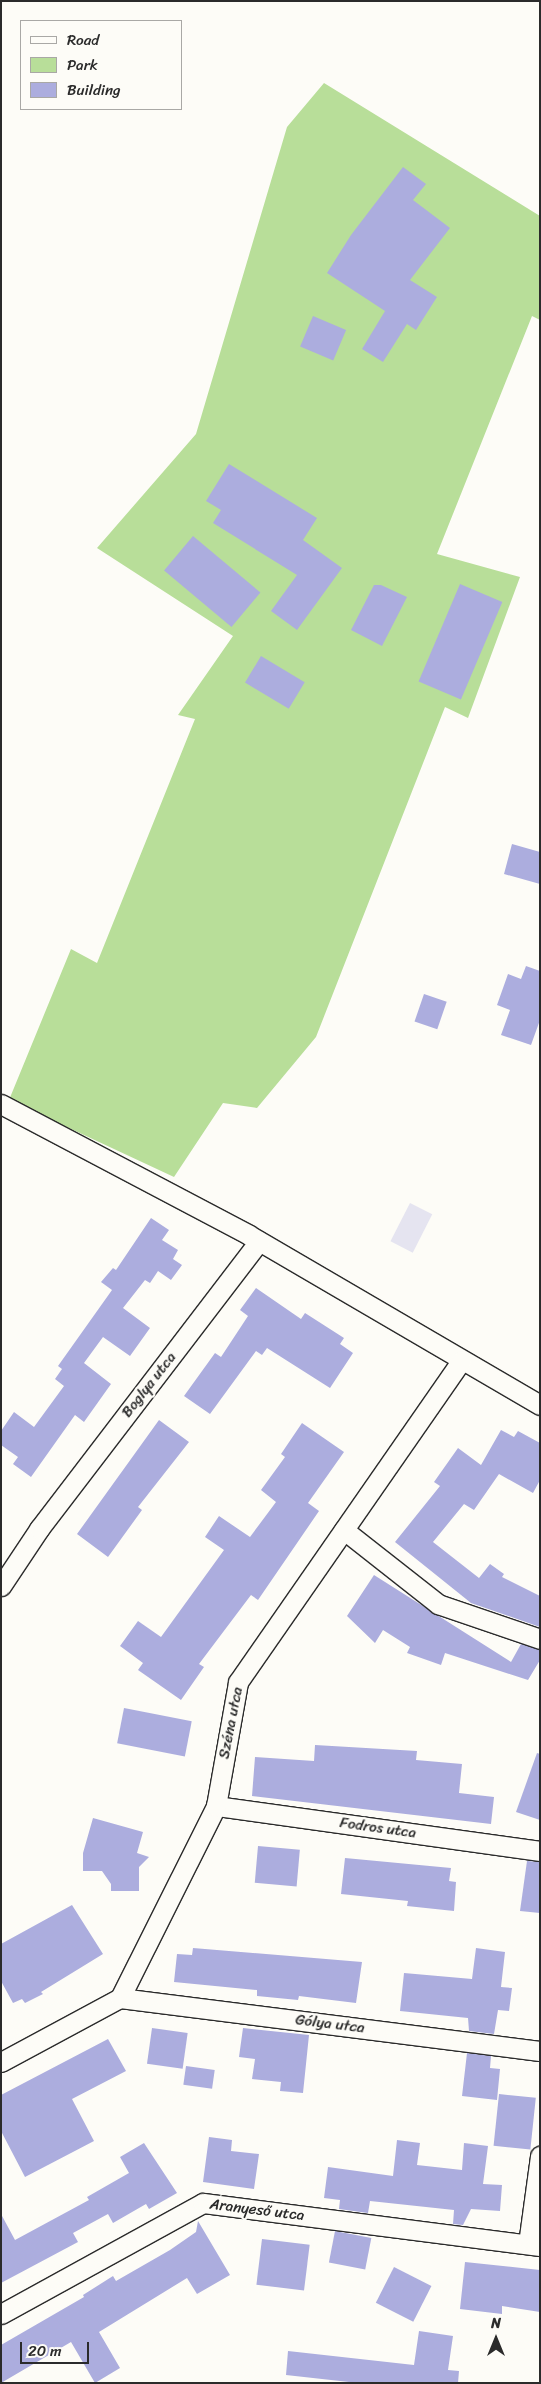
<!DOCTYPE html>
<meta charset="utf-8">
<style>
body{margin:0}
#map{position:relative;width:541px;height:2384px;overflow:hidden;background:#fdfcf7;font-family:Sriracha,sans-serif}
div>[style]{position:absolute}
.built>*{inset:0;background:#e5e4f0;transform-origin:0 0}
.green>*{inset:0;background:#b8de99}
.building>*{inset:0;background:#acadde;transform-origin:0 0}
.roads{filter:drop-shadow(1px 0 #2b2b2b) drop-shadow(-1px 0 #2b2b2b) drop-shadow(0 1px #2b2b2b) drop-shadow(0 -1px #2b2b2b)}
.minor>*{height:19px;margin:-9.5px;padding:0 9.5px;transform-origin:9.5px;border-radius:9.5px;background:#fdfcf7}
span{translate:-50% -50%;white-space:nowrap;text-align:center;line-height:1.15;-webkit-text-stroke:4.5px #fdfcf7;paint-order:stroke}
.street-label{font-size:15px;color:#2b2b2b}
.frame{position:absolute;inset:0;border:2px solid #2b2b2b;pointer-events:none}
.legend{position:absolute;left:20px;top:20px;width:162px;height:90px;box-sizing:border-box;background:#fdfcf7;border:1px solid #a9a8a5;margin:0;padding:6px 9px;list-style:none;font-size:15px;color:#2b2b2b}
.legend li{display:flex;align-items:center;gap:10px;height:25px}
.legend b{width:25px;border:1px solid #a9a8a5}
.north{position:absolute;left:471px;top:2314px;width:50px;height:50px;-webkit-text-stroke:4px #fdfcf7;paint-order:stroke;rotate:0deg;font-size:14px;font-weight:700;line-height:20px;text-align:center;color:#2b2b2b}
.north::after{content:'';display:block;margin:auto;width:18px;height:22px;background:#2b2b2b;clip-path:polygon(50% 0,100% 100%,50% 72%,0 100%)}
.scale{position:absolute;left:20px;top:2342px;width:69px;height:22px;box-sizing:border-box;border:2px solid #2b2b2b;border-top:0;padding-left:6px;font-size:15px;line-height:18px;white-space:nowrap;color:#2b2b2b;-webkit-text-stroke:4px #fdfcf7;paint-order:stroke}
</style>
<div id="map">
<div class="built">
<i style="left:410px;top:1203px;width:25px;height:43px;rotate:27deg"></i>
</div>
<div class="green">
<i style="clip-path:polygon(324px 83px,540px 216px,540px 320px,532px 316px,437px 554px,520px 577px,468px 718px,445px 707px,316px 1037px,257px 1108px,223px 1103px,174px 1177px,9px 1100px,71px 949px,97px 963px,195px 719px,178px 715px,233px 636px,97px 548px,196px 434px,287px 127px)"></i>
</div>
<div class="building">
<i style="clip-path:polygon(403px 167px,426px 184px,413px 200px,450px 228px,410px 280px,437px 297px,416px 330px,407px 324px,383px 362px,362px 349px,385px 311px,327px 273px,351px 235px)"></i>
<i style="left:313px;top:316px;width:36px;height:33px;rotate:23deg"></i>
<i style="clip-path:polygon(229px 464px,317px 518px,303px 540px,342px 568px,297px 630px,271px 611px,297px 575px,213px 523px,221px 510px,206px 501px)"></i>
<i style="left:193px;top:536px;width:88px;height:45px;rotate:40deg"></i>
<i style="left:460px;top:584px;width:46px;height:106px;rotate:23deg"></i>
<i style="clip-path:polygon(374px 585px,381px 585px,407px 597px,382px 646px,351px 630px)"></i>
<i style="left:261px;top:656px;width:51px;height:31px;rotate:31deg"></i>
<i style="clip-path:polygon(512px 844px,540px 852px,540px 884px,504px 874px)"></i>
<i style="clip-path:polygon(526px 966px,540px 971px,540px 1020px,531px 1045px,501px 1035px,510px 1010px,497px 1005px,508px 974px,521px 979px)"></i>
<i style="left:424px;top:994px;width:24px;height:29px;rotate:19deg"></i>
<i style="clip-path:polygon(151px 1218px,169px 1230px,162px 1240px,178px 1250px,173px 1259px,182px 1265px,171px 1280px,158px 1271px,150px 1283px,145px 1280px,123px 1308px,150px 1328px,130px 1356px,103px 1337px,84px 1363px,111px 1384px,84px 1422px,75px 1415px,31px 1477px,13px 1464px,18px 1457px,1px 1445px,1px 1431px,14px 1412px,34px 1427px,64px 1386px,55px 1379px,62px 1369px,58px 1366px,112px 1290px,101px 1282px,113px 1268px,116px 1270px)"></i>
<i style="clip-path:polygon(256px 1288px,301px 1319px,305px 1313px,344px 1338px,340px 1344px,353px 1353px,330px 1388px,267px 1348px,262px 1355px,256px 1351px,210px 1414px,184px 1396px,215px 1353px,221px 1357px,248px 1316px,240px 1310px)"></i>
<i style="clip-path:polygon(159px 1420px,189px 1442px,138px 1507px,142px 1510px,108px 1557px,77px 1534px)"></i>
<i style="clip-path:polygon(302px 1423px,344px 1452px,308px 1503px,319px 1511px,258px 1600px,251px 1595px,199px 1664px,204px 1667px,181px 1700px,138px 1670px,143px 1663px,120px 1646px,138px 1621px,161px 1637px,224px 1550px,205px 1537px,219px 1516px,250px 1537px,276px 1502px,261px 1490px,285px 1457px,281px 1454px)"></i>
<i style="clip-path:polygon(501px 1430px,514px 1437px,518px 1431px,540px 1443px,540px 1480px,533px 1493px,499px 1474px,474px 1510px,464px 1504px,433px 1542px,479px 1578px,490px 1564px,504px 1574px,502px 1577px,540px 1596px,540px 1627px,471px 1603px,395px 1542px,440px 1486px,434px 1482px,458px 1448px,481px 1465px)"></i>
<i style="clip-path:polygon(374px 1575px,511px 1662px,521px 1644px,540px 1650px,540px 1660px,528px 1680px,445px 1653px,441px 1665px,407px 1653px,410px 1647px,383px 1630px,375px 1643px,347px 1616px)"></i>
<i style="left:124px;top:1708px;width:69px;height:36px;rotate:11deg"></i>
<i style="clip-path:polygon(315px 1745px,417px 1751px,416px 1760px,462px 1764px,459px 1793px,494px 1797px,491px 1824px,252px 1796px,255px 1757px,314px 1761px)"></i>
<i style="clip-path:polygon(537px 1753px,540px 1754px,540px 1820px,516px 1812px)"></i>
<i style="clip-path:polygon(93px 1818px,143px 1832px,137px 1853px,149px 1857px,139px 1867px,139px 1891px,111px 1891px,111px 1884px,102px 1871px,83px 1871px,83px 1853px)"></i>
<i style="left:258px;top:1846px;width:42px;height:37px;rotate:5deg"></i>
<i style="clip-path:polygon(345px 1858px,451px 1868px,449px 1881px,456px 1882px,454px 1911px,407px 1906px,408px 1901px,341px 1894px)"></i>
<i style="clip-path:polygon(527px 1861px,540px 1862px,540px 1913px,520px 1911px)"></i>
<i style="clip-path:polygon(72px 1905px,103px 1954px,41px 1992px,43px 1994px,25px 2003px,22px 1999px,13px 2003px,1px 1981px,1px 1944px)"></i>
<i style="clip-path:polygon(193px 1948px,362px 1962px,356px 2003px,299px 1996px,298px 2000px,257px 1996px,257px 1990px,174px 1982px,177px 1954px,192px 1955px)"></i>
<i style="clip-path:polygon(476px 1948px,505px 1952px,501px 1987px,512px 1988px,509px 2011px,498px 2010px,494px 2034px,469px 2031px,468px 2018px,400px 2011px,404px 1973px,472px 1979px)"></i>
<i style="left:152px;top:2028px;width:36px;height:36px;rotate:8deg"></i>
<i style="clip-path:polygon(243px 2028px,309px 2035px,303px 2093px,280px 2091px,281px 2082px,252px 2079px,255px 2059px,239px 2057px)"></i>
<i style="clip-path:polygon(108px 2039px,126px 2071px,72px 2099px,94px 2141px,25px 2177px,1px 2131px,1px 2095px)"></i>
<i style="clip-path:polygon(467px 2053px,491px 2056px,490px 2068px,500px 2069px,497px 2100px,462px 2096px)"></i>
<i style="left:186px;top:2066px;width:29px;height:19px;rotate:8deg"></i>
<i style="left:499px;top:2094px;width:37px;height:52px;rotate:6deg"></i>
<i style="clip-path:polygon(209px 2137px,232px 2140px,231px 2151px,259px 2154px,254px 2189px,203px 2182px)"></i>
<i style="clip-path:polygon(397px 2140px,420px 2143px,417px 2165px,462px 2170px,464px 2143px,488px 2146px,483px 2184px,502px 2185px,500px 2211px,471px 2209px,463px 2225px,453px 2224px,454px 2210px,370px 2201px,368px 2213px,339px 2209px,340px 2200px,324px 2198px,328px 2167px,393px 2176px)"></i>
<i style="clip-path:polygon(144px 2143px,177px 2193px,149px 2209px,146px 2204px,113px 2223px,108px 2214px,73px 2233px,78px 2242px,1px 2283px,1px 2214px,15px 2240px,89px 2200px,87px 2197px,129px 2173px,120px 2157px)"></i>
<i style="clip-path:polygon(198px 2221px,230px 2275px,197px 2294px,187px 2278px,99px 2332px,120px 2368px,95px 2383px,71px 2342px,1px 2383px,1px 2345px,84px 2297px,83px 2295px,113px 2276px,116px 2281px,170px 2250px,196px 2232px)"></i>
<i style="left:335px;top:2231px;width:37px;height:32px;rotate:11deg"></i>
<i style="left:262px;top:2239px;width:48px;height:46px;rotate:7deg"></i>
<i style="clip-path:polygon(465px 2262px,540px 2270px,540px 2312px,502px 2306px,502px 2314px,460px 2309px)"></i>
<i style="left:394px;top:2267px;width:42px;height:40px;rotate:27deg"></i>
<i style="clip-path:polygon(419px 2331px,453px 2336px,448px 2370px,459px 2371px,458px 2383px,358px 2383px,286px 2375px,288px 2351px,414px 2365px)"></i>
</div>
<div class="roads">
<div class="minor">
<i style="left:1px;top:1104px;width:280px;rotate:27.8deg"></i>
<i style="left:249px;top:1235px;width:337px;rotate:30.3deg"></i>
<i style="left:344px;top:1530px;width:120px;rotate:38.2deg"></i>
<i style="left:438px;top:1604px;width:108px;rotate:18.9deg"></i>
<i style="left:1px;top:1586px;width:69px;rotate:-56.3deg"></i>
<i style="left:39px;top:1529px;width:362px;rotate:-52.6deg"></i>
<i style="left:216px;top:1806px;width:327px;rotate:7.9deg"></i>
<i style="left:120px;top:1998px;width:423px;rotate:7.2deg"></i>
<i style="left:1px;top:2062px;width:135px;rotate:-28.3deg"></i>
<i style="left:120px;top:1998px;width:215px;rotate:-63.4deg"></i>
<i style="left:216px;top:1806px;width:126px;rotate:-79.9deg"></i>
<i style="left:238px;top:1682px;width:391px;rotate:-55.2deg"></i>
<i style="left:528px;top:2244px;width:89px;rotate:-82.2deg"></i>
<i style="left:1px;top:2314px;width:230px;rotate:-28.8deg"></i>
<i style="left:203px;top:2203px;width:340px;rotate:7.3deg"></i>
</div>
</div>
<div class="street-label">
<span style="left:149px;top:1385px;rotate:-52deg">Boglya utca</span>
<span style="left:231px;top:1723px;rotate:-79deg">Széna utca</span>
<span style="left:378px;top:1828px;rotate:8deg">Fodros utca</span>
<span style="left:330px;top:2024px;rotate:7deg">Gólya utca</span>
<span style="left:257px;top:2210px;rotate:7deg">Aranyeső utca</span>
</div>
<div class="frame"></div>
<ul class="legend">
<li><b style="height:6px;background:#fdfcf7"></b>Road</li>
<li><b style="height:14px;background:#b8de99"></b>Park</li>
<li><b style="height:14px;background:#acadde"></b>Building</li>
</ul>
<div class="north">N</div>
<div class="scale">20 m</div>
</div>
